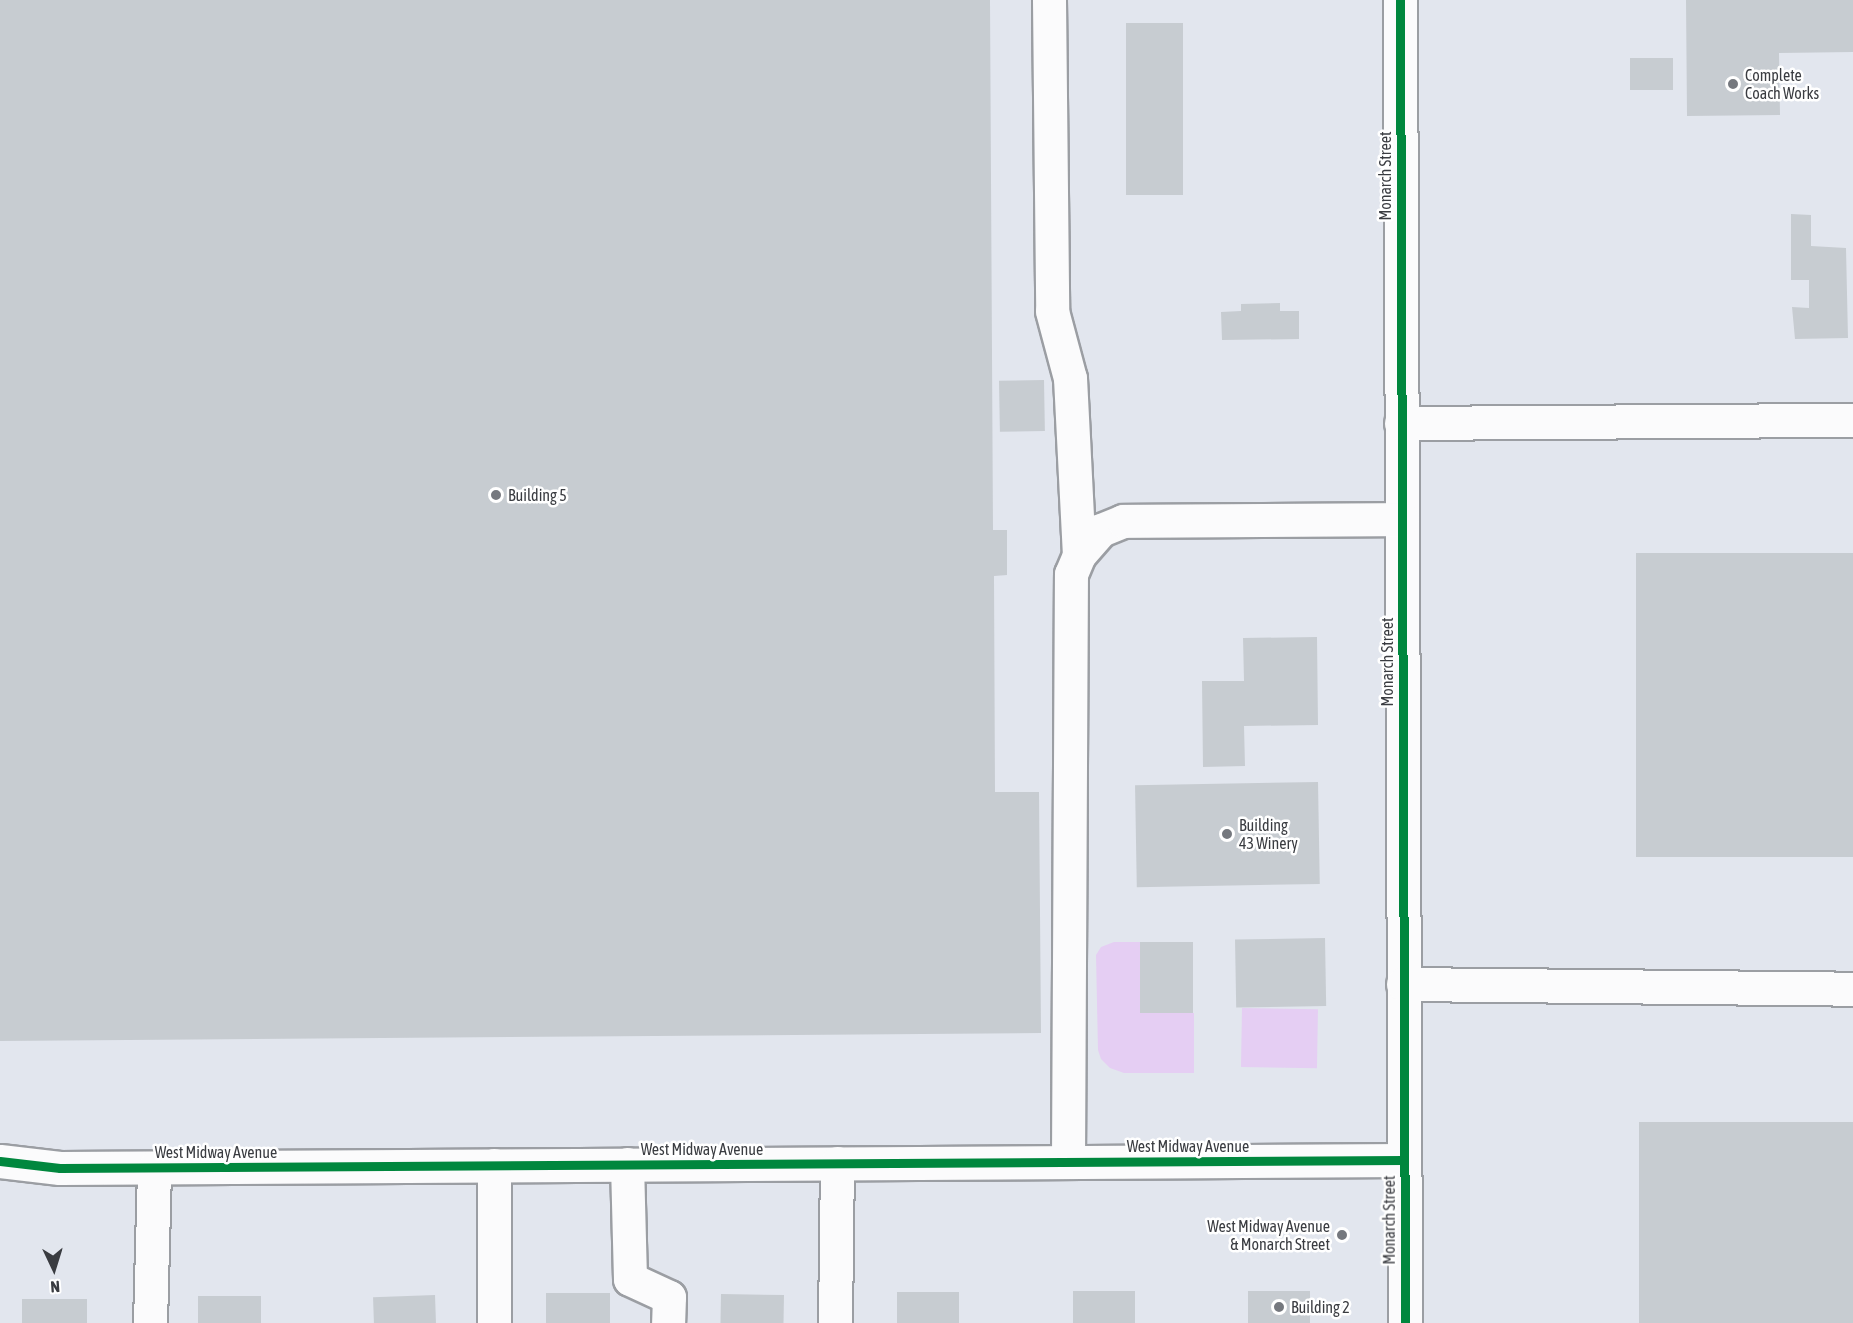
<!DOCTYPE html>
<style>
body{margin:0}
#map{position:relative;width:1853px;height:1323px;overflow:hidden;background:#e2e6ee;font-family:"Asap Condensed",sans-serif}
div>[style]{position:absolute}
.green>*{inset:0;background:#e5cef3;transform-origin:0 0}
.building>*{inset:0;background:#c7ccd1;transform-origin:0 0}
.roads{filter:drop-shadow(2px 0 #9b9ea3) drop-shadow(-2px 0 #9b9ea3) drop-shadow(0 2px #9b9ea3) drop-shadow(0 -2px #9b9ea3)}
.minor>*{height:33px;margin:-16.5px;padding:0 16.5px;transform-origin:16.5px;border-radius:16.5px;background:#fbfbfc}
.cycleway>*{height:9px;margin:-4.5px;padding:0 4.5px;transform-origin:4.5px;border-radius:4.5px;background:#00873e}
.dots>*{width:16px;height:16px;translate:-50% -50%;box-sizing:border-box;border:3px solid #fff;border-radius:50%}
span{translate:-50% -50%;white-space:nowrap;text-align:center;line-height:1.15;-webkit-text-stroke:5px #fff;paint-order:stroke}
.poi-label{font-size:16px;color:#3a3c41}
.left{translate:0 -50%;text-align:left}
.right{translate:-100% -50%;text-align:right}
.street-label{font-size:16px;color:#3a3c41}
.north{position:absolute;left:24px;top:1239px;width:60px;height:60px;-webkit-text-stroke:4px #fff;paint-order:stroke;rotate:176deg;font-size:16px;font-weight:700;line-height:24px;text-align:center;color:#3a3c41}
.north::after{content:'';display:block;margin:auto;width:21px;height:27px;background:#3a3c41;clip-path:polygon(50% 0,100% 100%,50% 72%,0 100%)}
</style>
<div id="map">
<div class="green">
<i style="clip-path:polygon(1114px 942px,1140px 942px,1140px 1013px,1194px 1013px,1194px 1073px,1124px 1073px,1110px 1068px,1101px 1059px,1098px 1050px,1096px 955px,1101px 947px)"></i>
<i style="left:1242px;top:1008px;width:76px;height:59px;rotate:1deg"></i>
</div>
<div class="building">
<i style="clip-path:polygon(0 0,990px 0,993px 530px,1007px 530px,1007px 575px,994px 576px,995px 792px,1039px 792px,1041px 1033px,0 1041px)"></i>
<i style="clip-path:polygon(1686px 0,1853px 0,1853px 52px,1779px 53px,1780px 115px,1687px 116px)"></i>
<i style="left:1126px;top:23px;width:57px;height:172px"></i>
<i style="left:1630px;top:58px;width:43px;height:32px"></i>
<i style="clip-path:polygon(1791px 214px,1811px 215px,1811px 246px,1846px 248px,1848px 338px,1795px 339px,1792px 307px,1809px 308px,1809px 280px,1791px 280px)"></i>
<i style="clip-path:polygon(1280px 303px,1280px 311px,1299px 311px,1299px 339px,1222px 340px,1221px 312px,1241px 311px,1241px 304px)"></i>
<i style="left:1044px;top:380px;width:51px;height:45px;rotate:89deg"></i>
<i style="left:1636px;top:553px;width:217px;height:304px"></i>
<i style="clip-path:polygon(1317px 637px,1318px 725px,1244px 726px,1245px 766px,1203px 767px,1202px 681px,1244px 681px,1243px 638px)"></i>
<i style="left:1318px;top:782px;width:102px;height:183px;rotate:89deg"></i>
<i style="left:1325px;top:938px;width:68px;height:90px;rotate:89deg"></i>
<i style="left:1140px;top:942px;width:53px;height:71px"></i>
<i style="left:1639px;top:1122px;width:214px;height:201px"></i>
<i style="left:1073px;top:1291px;width:62px;height:32px"></i>
<i style="left:1248px;top:1291px;width:62px;height:32px"></i>
<i style="left:897px;top:1292px;width:62px;height:31px"></i>
<i style="left:610px;top:1293px;width:30px;height:64px;rotate:90deg"></i>
<i style="left:721px;top:1294px;width:63px;height:29px;rotate:1deg"></i>
<i style="left:435px;top:1295px;width:28px;height:62px;rotate:88deg"></i>
<i style="left:198px;top:1296px;width:63px;height:27px"></i>
<i style="left:22px;top:1299px;width:65px;height:24px"></i>
</div>
<div class="roads">
<div class="minor">
<i style="left:1049px;top:0;width:311px;rotate:89.4deg"></i>
<i style="left:1052px;top:311px;width:69px;rotate:75deg"></i>
<i style="left:1070px;top:378px;width:177px;rotate:87.1deg"></i>
<i style="left:1400px;top:0;width:1323px;rotate:89.78deg"></i>
<i style="left:1401px;top:423px;width:452px;rotate:-0.4deg"></i>
<i style="left:1403px;top:984px;width:450px;rotate:0.6deg"></i>
<i style="left:0;top:1161px;width:60px;rotate:6.7deg"></i>
<i style="left:60px;top:1168px;width:1344px;rotate:-0.34deg"></i>
<i style="left:1068px;top:1161px;width:587px;rotate:-89.71deg"></i>
<i style="left:1071px;top:574px;width:21px;rotate:-67deg"></i>
<i style="left:1079px;top:555px;width:33px;rotate:-49deg"></i>
<i style="left:1101px;top:530px;width:24px;rotate:-22deg"></i>
<i style="left:1123px;top:521px;width:279px;rotate:-0.4deg"></i>
<i style="left:627px;top:1164px;width:115px;rotate:88.5deg"></i>
<i style="left:630px;top:1279px;width:43px;rotate:24.8deg"></i>
<i style="left:669px;top:1297px;width:26px;rotate:92deg"></i>
<i style="left:494px;top:1165px;width:158px;rotate:90deg"></i>
<i style="left:150px;top:1323px;width:155px;rotate:-88.5deg"></i>
<i style="left:835px;top:1323px;width:160px;rotate:-89.3deg"></i>
</div>
</div>
<div class="cycleway">
<i style="left:1400px;top:0;width:1323px;rotate:89.78deg"></i>
<i style="left:0;top:1161px;width:60px;rotate:6.7deg"></i>
<i style="left:60px;top:1168px;width:1344px;rotate:-0.34deg"></i>
</div>
<div class="dots">
<i style="left:1733px;top:84px;background:#75787e"></i>
<i style="left:496px;top:495px;background:#75787e"></i>
<i style="left:1227px;top:834px;background:#75787e"></i>
<i style="left:1342px;top:1235px;background:#75787e"></i>
<i style="left:1279px;top:1307px;background:#75787e"></i>
</div>
<div class="poi-label">
<span class="left" style="left:1745px;top:84px">Complete<br>Coach Works</span>
<span class="left" style="left:508px;top:495px">Building 5</span>
<span class="left" style="left:1239px;top:834px">Building<br>43 Winery</span>
<span class="right" style="left:1330px;top:1235px">West Midway Avenue<br>&amp; Monarch Street</span>
<span class="left" style="left:1291px;top:1307px">Building 2</span>
</div>
<div class="street-label">
<span style="left:1385px;top:176px;rotate:-90deg">Monarch Street</span>
<span style="left:1387px;top:662px;rotate:-90deg">Monarch Street</span>
<span style="left:1188px;top:1146px">West Midway Avenue</span>
<span style="left:702px;top:1149px">West Midway Avenue</span>
<span style="left:216px;top:1152px">West Midway Avenue</span>
<span style="left:1389px;top:1220px;rotate:-90deg">Monarch Street</span>
</div>
<div class="north">N</div>
</div>
